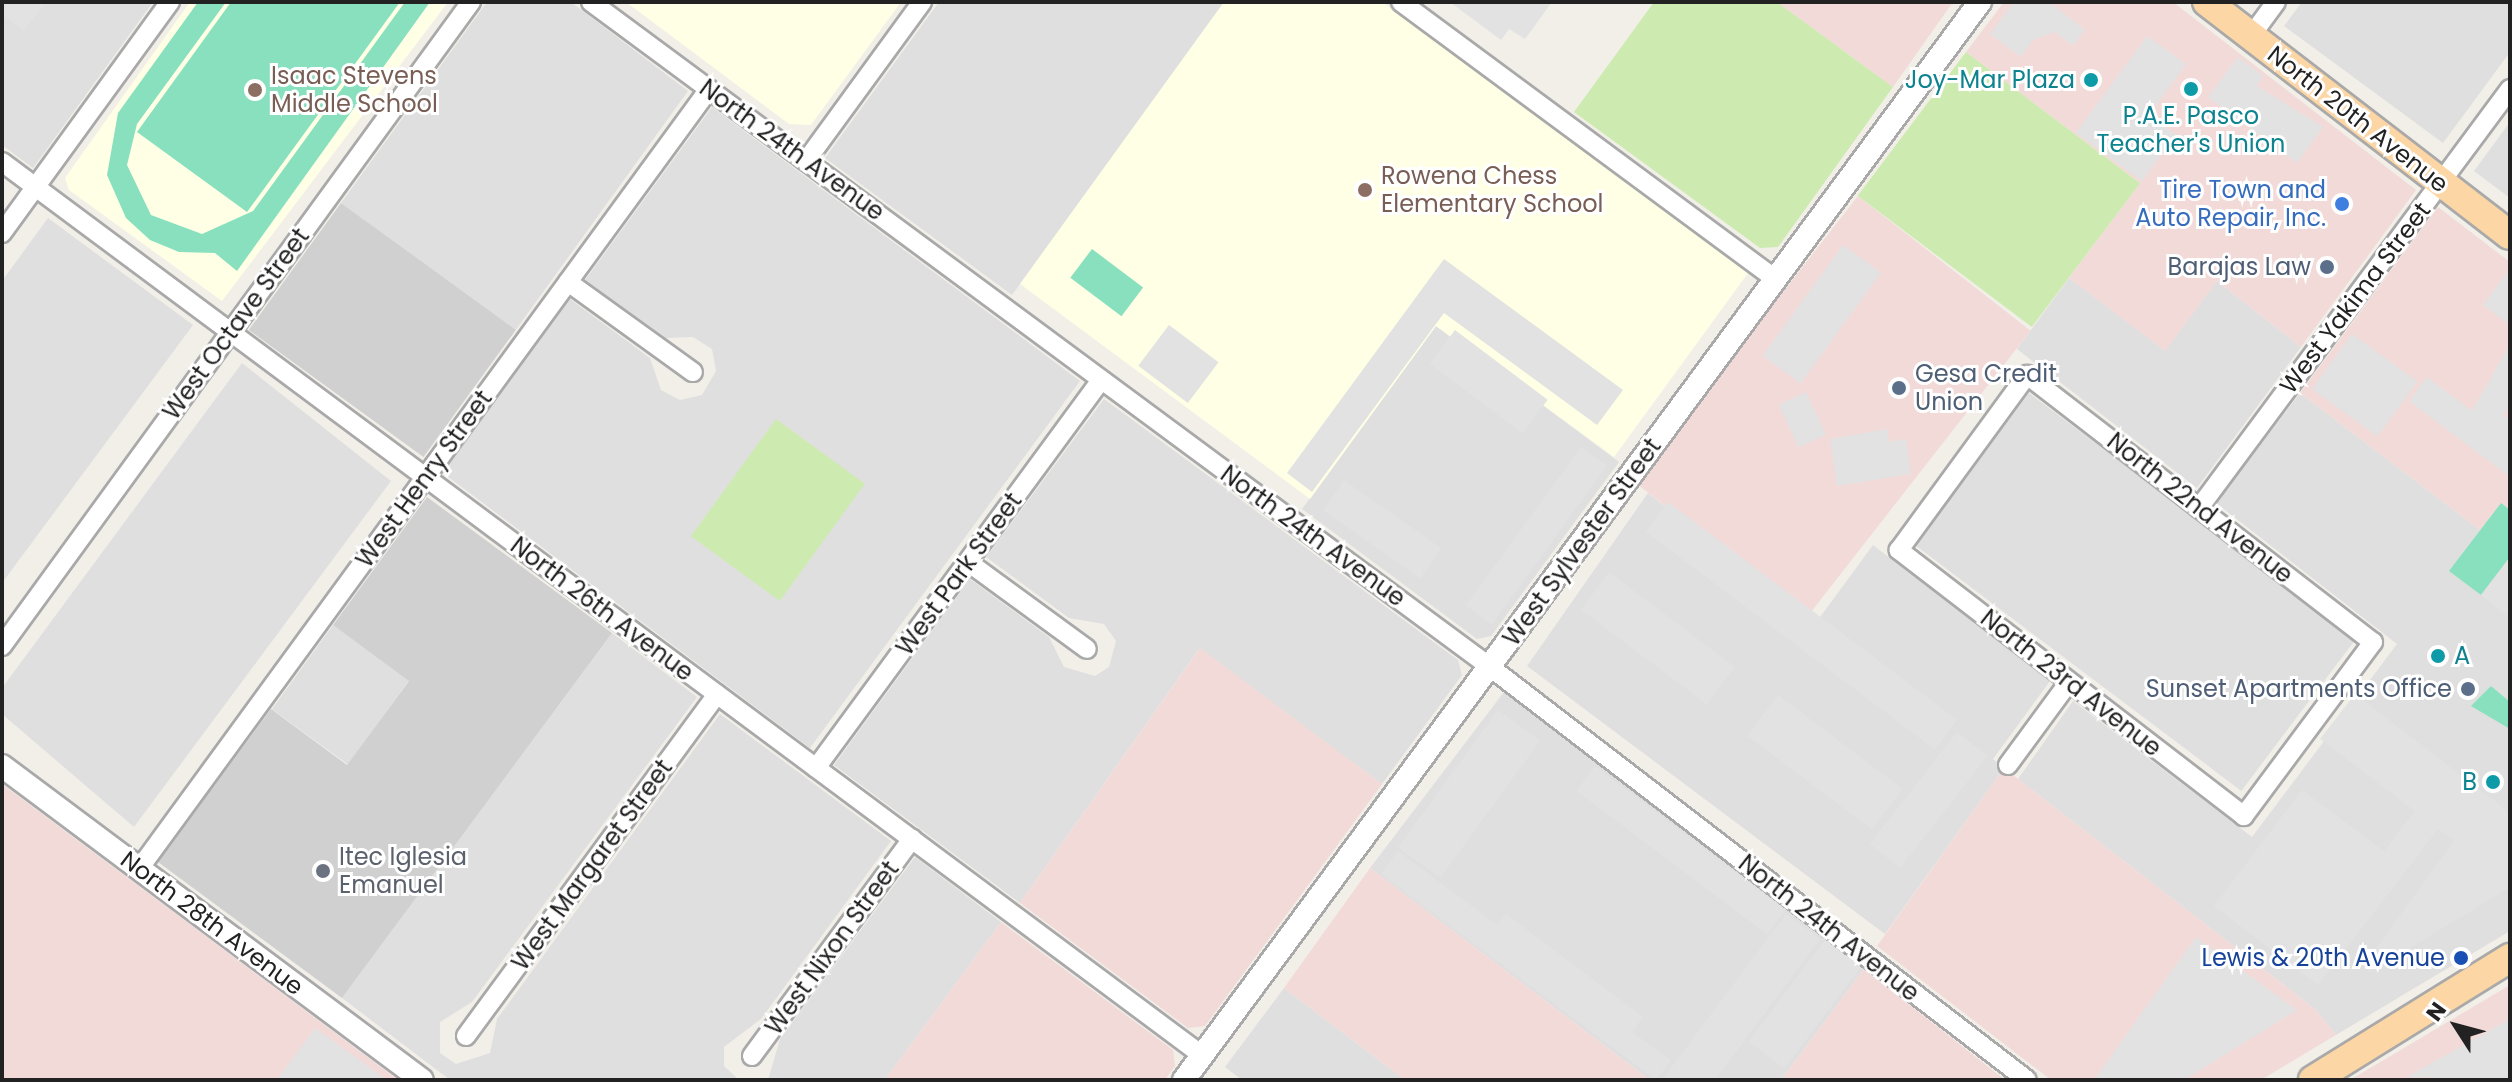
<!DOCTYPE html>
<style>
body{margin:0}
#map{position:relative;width:2512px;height:1082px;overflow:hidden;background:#f2efe9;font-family:Poppins,sans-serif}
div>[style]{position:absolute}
.residential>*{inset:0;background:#e0dfdf;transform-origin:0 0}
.commercial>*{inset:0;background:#f2dad9;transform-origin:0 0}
.education>*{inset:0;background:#ffffe5}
.religious>*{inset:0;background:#d0d0d0;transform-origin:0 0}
.grass>*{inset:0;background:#cdebb0;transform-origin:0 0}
.pitch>*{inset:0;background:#88e0be;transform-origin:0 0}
.parking>*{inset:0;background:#e2e2e2;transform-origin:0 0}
.roads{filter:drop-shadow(2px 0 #a9a9a9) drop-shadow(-2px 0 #a9a9a9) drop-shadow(0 2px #a9a9a9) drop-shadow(0 -2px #a9a9a9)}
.minor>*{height:18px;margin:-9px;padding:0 9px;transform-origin:9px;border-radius:9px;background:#fff}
.tertiary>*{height:22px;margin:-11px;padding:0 11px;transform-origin:11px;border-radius:11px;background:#fff}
.primary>*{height:28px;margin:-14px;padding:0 14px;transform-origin:14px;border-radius:14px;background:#fcd6a4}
.dots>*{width:22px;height:22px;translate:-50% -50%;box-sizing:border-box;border:4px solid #fff;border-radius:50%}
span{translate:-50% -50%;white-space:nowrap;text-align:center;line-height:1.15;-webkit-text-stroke:6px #fff;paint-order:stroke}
.education-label{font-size:24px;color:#785e54}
.left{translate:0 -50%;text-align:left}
.culture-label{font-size:24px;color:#0d838f}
.right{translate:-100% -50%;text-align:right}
.street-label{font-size:24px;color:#222}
.shop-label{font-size:24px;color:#366cbe}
.service-label{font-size:24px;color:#4e5e75}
.worship-label{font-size:24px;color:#5b616d}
.transit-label{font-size:24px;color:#164399}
.frame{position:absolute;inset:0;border:4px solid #222;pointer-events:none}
.north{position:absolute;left:2416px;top:986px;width:80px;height:80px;-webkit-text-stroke:6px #fff;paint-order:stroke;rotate:306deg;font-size:22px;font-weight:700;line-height:32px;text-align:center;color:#222}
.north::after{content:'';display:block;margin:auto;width:28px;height:36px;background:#222;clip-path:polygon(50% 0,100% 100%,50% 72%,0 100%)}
</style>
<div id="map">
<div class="residential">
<i style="clip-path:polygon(2px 2px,153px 2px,33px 168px,2px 145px)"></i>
<i style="clip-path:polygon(487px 2px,571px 2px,688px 91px,515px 331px,341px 203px)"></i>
<i style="clip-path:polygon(939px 2px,1224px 2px,1012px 295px,825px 158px)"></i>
<i style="clip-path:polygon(2302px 2px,2510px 2px,2510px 52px,2443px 143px,2284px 26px)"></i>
<i style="clip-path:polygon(712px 107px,1080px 381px,810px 748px,443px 473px,570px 299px,650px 358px,661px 390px,680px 400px,702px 395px,716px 371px,712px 349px,693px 337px,666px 338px,585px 280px)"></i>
<i style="clip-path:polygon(2510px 122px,2510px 198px,2474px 171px)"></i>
<i style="clip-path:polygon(48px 218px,193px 325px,2px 583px,2px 281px)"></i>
<i style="clip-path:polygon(2069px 278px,2165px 350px,2217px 281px,2301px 347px,2197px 488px,2017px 349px)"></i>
<i style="clip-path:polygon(1436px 326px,1619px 462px,1491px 636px,1477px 639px,1302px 509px)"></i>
<i style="clip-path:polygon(242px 363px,391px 481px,134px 827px,2px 714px,2px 688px)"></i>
<i style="left:2029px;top:393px;width:409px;height:190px;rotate:37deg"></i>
<i style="clip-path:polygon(2300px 393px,2480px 530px,2501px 503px,2510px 509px,2510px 931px,2336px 1035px,2316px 1010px,2018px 779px,2073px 701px,2252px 837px,2397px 644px,2216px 503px)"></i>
<i style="clip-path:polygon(1104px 399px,1458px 660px,1462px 675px,1382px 784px,1199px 649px,1020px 903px,834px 765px,970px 579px,1049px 637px,1064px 667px,1095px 676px,1109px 667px,1116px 641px,1104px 624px,1069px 618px,986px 557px)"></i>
<i style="clip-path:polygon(1648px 493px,1815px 624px,1873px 545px,2050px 681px,1993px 759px,2004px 768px,1885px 934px,1527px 666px)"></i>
<i style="left:333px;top:625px;width:94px;height:104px;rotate:36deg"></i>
<i style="clip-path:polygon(612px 633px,697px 697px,472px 1002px,440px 1022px,440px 1053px,456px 1064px,490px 1053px,497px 1019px,720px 714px,891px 841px,761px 1019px,724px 1047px,724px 1066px,739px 1080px,450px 1080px,342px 998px)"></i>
<i style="clip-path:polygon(1504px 692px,1864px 969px,1781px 1080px,1650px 1080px,1370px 868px)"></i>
<i style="clip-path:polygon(915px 857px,1001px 922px,885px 1080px,768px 1080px,780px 1039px)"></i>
<i style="clip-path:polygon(1284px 988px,1405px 1080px,1242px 1080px,1225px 1067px)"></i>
</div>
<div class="commercial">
<i style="clip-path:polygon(1777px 2px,1953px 2px,1893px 87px)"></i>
<i style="clip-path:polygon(2004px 2px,2173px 2px,2416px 190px,2301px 347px,2217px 281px,2165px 351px,2069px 278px,2140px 183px,1966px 52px)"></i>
<i style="left:1858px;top:196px;width:219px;height:363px;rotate:38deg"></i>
<i style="clip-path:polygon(2438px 207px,2510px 262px,2510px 509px,2501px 503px,2480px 530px,2300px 393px)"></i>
<i style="clip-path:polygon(1200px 648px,1382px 784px,1205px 1026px,1188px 1028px,1020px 903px)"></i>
<i style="clip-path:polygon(2004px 768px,2316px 1010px,2336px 1035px,2261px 1080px,2051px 1080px,1877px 946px)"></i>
<i style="clip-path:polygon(2px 784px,398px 1080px,2px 1080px)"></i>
<i style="clip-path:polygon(1370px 868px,1650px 1080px,1405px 1080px,1284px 988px)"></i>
<i style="clip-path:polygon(1001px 922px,1173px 1050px,1175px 1066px,1165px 1080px,885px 1080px)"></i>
<i style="clip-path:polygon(1864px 969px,2005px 1080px,1781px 1080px)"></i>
<i style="clip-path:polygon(2510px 985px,2510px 1080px,2350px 1080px)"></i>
</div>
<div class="education">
<i style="clip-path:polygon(190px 2px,448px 2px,222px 301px,69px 190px,65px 178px)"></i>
<i style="clip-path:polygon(626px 2px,901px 2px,811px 125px,789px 124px)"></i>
<i style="clip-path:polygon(1224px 2px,1382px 2px,1751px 269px,1614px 457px,1436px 326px,1310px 499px,1020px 284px)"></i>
</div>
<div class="religious">
<i style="left:341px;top:203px;width:216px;height:157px;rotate:36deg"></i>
<i style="clip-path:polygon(427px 497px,612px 633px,342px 998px,158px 862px,271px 709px,347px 765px,409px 681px,333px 625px)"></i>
</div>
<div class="grass">
<i style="clip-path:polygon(1654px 2px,1777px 2px,1893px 87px,1778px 247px,1760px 248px,1574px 112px)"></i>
<i style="left:1966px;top:52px;width:218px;height:180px;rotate:37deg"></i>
<i style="left:776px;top:419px;width:110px;height:145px;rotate:36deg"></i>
</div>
<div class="pitch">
<i style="clip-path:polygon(198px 2px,226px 2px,137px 124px,127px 165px,151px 215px,202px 234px,253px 211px,405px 2px,430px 2px,237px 271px,215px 253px,179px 252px,150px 240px,126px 218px,107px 175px,118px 113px)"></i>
<i style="clip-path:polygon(231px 2px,400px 2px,247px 212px,137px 132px)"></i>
<i style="left:1092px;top:249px;width:64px;height:36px;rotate:37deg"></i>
<i style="clip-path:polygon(2501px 503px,2510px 510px,2510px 557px,2481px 595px,2449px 571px)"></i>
<i style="clip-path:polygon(2491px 686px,2510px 702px,2510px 729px,2471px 706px)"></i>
</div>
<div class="parking">
<i style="clip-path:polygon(2px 2px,46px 2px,24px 31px,2px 14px)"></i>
<i style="clip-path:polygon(1450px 2px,1552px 2px,1525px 39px,1509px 29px,1501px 40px)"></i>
<i style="clip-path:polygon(2014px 2px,2049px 2px,2085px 30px,2073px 46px,2055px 32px,2033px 40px,2021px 57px,1990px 34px)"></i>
<i style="clip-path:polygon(2147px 36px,2186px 64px,2149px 115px,2176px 135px,2142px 181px,2076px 133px)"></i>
<i style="clip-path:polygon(2238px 57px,2263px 76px,2257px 86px,2323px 127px,2297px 163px,2208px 97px)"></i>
<i style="left:1843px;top:245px;width:47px;height:137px;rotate:36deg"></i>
<i style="clip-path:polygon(1444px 259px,1623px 390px,1597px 425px,1444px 313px,1312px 492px,1287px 473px)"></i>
<i style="clip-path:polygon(2508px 272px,2510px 273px,2510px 325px,2483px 305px)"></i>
<i style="left:1169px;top:325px;width:62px;height:51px;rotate:37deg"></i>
<i style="left:1455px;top:330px;width:116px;height:42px;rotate:37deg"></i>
<i style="left:2352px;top:334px;width:81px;height:68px;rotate:36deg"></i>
<i style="clip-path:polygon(2510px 344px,2510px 406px,2503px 415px,2510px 421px,2510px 477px,2409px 401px,2427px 377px,2472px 411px)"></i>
<i style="left:1806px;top:392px;width:47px;height:30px;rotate:65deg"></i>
<i style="clip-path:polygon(1887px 429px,1889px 442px,1906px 439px,1911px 474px,1837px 486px,1830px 439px)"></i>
<i style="left:1581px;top:447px;width:32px;height:196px;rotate:36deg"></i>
<i style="left:1344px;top:480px;width:119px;height:37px;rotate:35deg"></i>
<i style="left:1668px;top:502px;width:362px;height:37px;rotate:37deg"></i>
<i style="clip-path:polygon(2510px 557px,2510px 618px,2481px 595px)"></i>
<i style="left:1609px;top:572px;width:158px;height:47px;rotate:37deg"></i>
<i style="clip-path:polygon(2355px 694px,2510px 813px,2510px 887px,2369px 973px,2366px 962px,2454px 841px,2438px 829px,2318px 985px,2214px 906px,2302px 790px,2384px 851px,2415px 811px,2320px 739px)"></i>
<i style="left:1778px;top:695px;width:156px;height:51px;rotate:37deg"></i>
<i style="left:1498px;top:710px;width:52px;height:170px;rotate:36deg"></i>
<i style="left:1957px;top:732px;width:39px;height:142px;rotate:38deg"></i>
<i style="left:1595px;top:766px;width:239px;height:31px;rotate:37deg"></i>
<i style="clip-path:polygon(1398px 851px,1497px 925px,1506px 914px,1643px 1017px,1632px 1032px,1671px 1060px,1656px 1080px,1381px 874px)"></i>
<i style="clip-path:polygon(1786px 914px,1820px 939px,1715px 1080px,1662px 1080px)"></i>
<i style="clip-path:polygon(2196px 937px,2297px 1010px,2184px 1080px,2094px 1080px)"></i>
<i style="left:1825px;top:940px;width:45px;height:127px;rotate:37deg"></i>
<i style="clip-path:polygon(2510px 1019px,2510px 1080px,2407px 1077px)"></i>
<i style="clip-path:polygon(315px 1028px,387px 1080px,277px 1080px)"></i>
</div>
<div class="roads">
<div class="minor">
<i style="left:591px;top:2px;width:1118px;rotate:36.49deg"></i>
<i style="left:1490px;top:667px;width:677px;rotate:37.56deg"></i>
<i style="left:1401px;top:2px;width:466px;rotate:36.5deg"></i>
<i style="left:2251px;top:36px;width:42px;rotate:-53.7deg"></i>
<i style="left:806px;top:161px;width:197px;rotate:-53.9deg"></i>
<i style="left:2px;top:162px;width:1496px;rotate:36.66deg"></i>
<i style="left:2px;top:233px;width:286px;rotate:-54deg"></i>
<i style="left:568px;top:282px;width:154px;rotate:35.8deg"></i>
<i style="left:2027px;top:375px;width:437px;rotate:37.7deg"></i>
<i style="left:2373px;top:642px;width:217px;rotate:126.6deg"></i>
<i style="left:2244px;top:816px;width:436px;rotate:-142.4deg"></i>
<i style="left:1899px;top:550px;width:217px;rotate:-53.8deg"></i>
<i style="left:2199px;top:508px;width:522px;rotate:-53.42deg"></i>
<i style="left:968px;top:562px;width:147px;rotate:36.2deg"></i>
<i style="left:2px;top:646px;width:797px;rotate:-53.94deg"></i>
<i style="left:2008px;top:765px;width:103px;rotate:-53.7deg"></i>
<i style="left:816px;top:768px;width:481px;rotate:-53.7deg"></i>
<i style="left:139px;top:869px;width:966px;rotate:-53.84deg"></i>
<i style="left:466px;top:1036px;width:424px;rotate:-53.7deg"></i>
<i style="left:752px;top:1056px;width:270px;rotate:-53.6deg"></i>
</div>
<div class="tertiary">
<i style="left:2px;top:766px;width:524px;rotate:36.78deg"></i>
<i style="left:1184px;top:1080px;width:1340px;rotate:-53.56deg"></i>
</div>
<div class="primary">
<i style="left:2207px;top:2px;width:382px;rotate:37.6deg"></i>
<i style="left:2313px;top:1080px;width:232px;rotate:-31.8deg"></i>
</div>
</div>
<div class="dots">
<i style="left:2091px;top:80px;background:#0f9aa8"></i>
<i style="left:2191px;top:89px;background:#0f9aa8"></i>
<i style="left:255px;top:90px;background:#8d6e63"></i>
<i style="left:1365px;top:190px;background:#8d6e63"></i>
<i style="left:2342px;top:204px;background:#3f7fe0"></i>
<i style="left:2327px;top:267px;background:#5c6f8a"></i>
<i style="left:1899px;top:388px;background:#5c6f8a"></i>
<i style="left:2438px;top:656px;background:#0f9aa8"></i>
<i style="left:2468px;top:689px;background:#5c6f8a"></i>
<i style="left:2493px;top:782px;background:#0f9aa8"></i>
<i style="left:323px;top:871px;background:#6b7280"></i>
<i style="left:2461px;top:958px;background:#1a4fb4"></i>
</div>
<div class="education-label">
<span class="left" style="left:271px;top:90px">Isaac Stevens<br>Middle School</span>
<span class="left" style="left:1381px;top:190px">Rowena Chess<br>Elementary School</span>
</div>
<div class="culture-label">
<span class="right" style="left:2075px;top:80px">Joy-Mar Plaza</span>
<span style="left:2191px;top:130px">P.A.E. Pasco<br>Teacher's Union</span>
<span class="left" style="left:2454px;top:656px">A</span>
<span class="right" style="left:2477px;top:782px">B</span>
</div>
<div class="street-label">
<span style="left:2358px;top:119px;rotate:38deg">North 20th Avenue</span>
<span style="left:792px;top:150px;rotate:36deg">North 24th Avenue</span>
<span style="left:2355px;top:298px;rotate:-53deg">West Yakima Street</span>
<span style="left:236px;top:324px;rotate:-54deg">West Octave Street</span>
<span style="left:424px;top:479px;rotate:-54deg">West Henry Street</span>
<span style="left:2200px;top:508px;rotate:38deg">North 22nd Avenue</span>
<span style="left:1313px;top:536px;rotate:36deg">North 24th Avenue</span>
<span style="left:1582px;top:542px;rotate:-54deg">West Sylvester Street</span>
<span style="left:959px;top:574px;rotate:-54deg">West Park Street</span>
<span style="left:602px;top:609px;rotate:37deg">North 26th Avenue</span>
<span style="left:2071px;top:683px;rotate:38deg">North 23rd Avenue</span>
<span style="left:592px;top:865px;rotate:-54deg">West Margaret Street</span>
<span style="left:212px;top:923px;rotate:37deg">North 28th Avenue</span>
<span style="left:1829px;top:928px;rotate:38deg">North 24th Avenue</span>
<span style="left:832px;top:948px;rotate:-54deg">West Nixon Street</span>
</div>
<div class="shop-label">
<span class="right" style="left:2326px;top:204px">Tire Town and<br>Auto Repair, Inc.</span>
</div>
<div class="service-label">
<span class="right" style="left:2311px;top:267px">Barajas Law</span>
<span class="left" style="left:1915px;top:388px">Gesa Credit<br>Union</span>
<span class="right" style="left:2452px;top:689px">Sunset Apartments Office</span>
</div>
<div class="worship-label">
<span class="left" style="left:339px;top:871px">Itec Iglesia<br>Emanuel</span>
</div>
<div class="transit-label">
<span class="right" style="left:2445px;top:958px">Lewis &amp; 20th Avenue</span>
</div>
<div class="frame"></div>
<div class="north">N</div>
</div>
